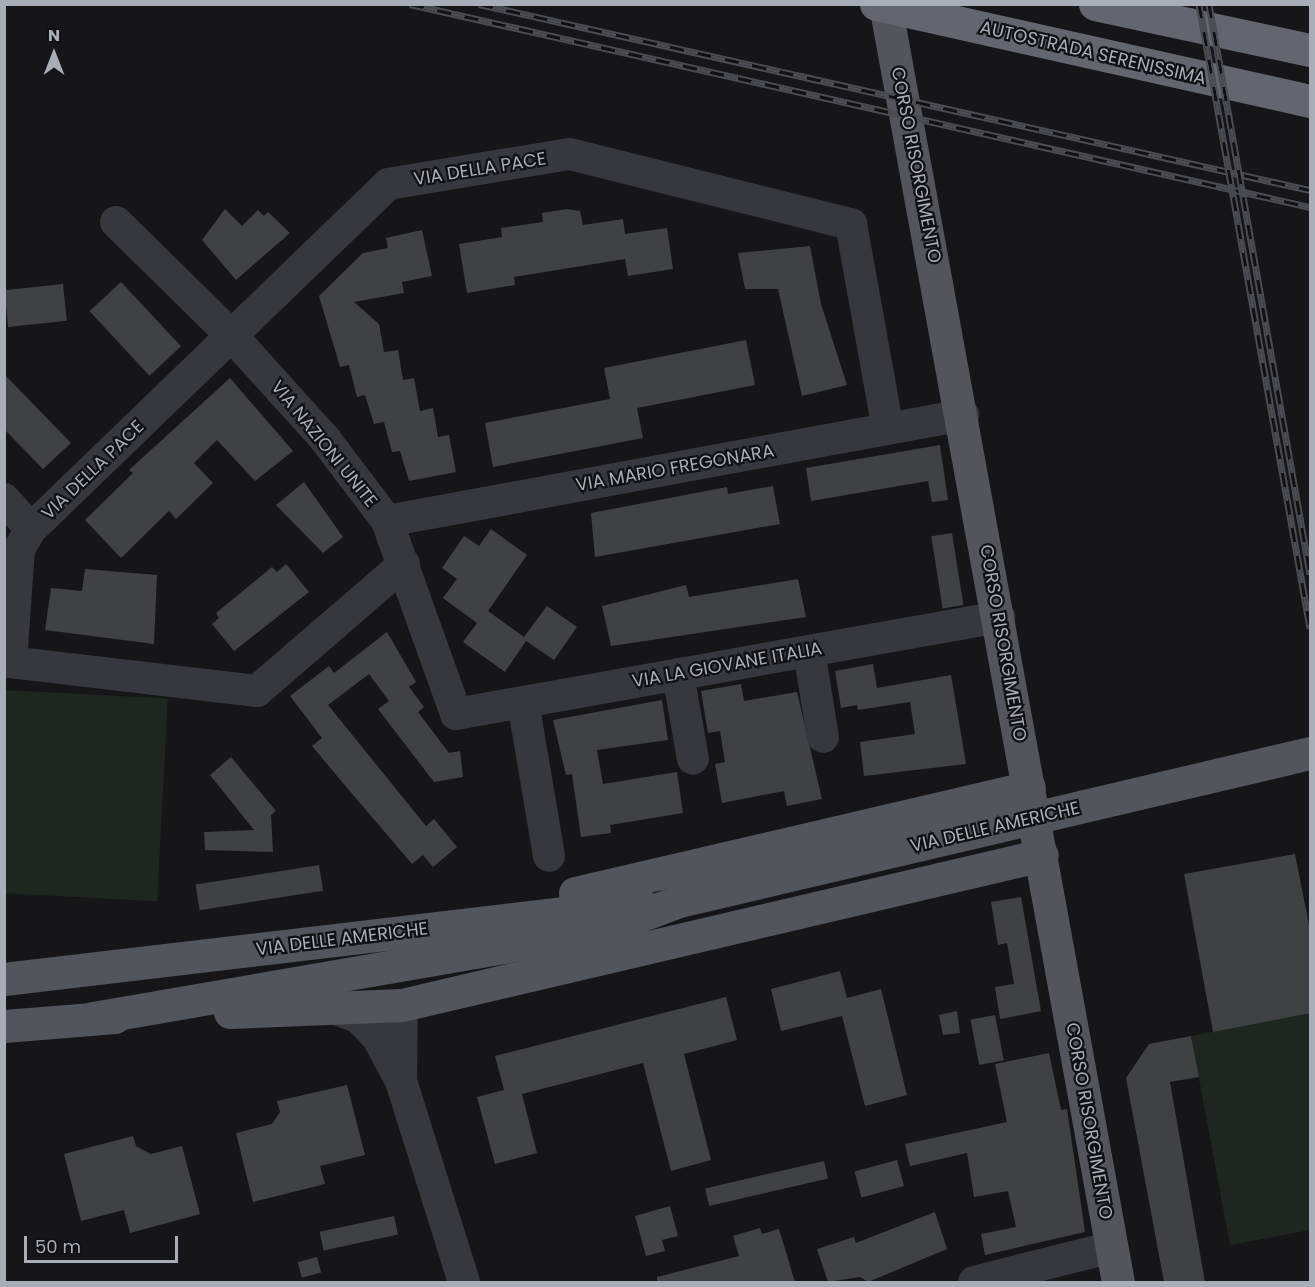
<!DOCTYPE html>
<style>
body{margin:0}
#map{position:relative;width:1315px;height:1287px;overflow:hidden;background:#161618;font-family:Poppins,sans-serif}
div>[style]{position:absolute}
.green>*{inset:0;background:#1e261f;transform-origin:0 0}
.building>*{inset:0;background:#404145;transform-origin:0 0}
.minor>*{height:32px;margin:-16px;padding:0 16px;transform-origin:16px;border-radius:16px;background:#37383d}
.major>*{height:33px;margin:-16.5px;padding:0 16.5px;transform-origin:16.5px;border-radius:16.5px;background:#53555c}
.highway>*{height:33px;margin:-16.5px;padding:0 16.5px;transform-origin:16.5px;border-radius:16.5px;background:#63666e}
.rail>*{height:7px;margin-top:-3.5px;transform-origin:0;background:repeating-linear-gradient(90deg,#111113 0 14px,#4a4c52 0 28px);box-sizing:border-box;border-block:2px solid #4a4c52}
span{translate:-50% -50%;white-space:nowrap;text-align:center;line-height:1.15;-webkit-text-stroke:4.5px #111113;paint-order:stroke}
.street-label{font-size:18px;color:#a8adb8}
.frame{position:absolute;inset:0;border:6px solid #a8adb8;pointer-events:none}
.north{position:absolute;left:24px;top:24px;width:60px;height:60px;-webkit-text-stroke:4px #111113;paint-order:stroke;rotate:0deg;font-size:16px;font-weight:700;line-height:24px;text-align:center;color:#a8adb8}
.north::after{content:'';display:block;margin:auto;width:21px;height:27px;background:#a8adb8;clip-path:polygon(50% 0,100% 100%,50% 72%,0 100%)}
.scale{position:absolute;left:24px;top:1236px;width:154px;height:27px;box-sizing:border-box;border:3px solid #a8adb8;border-top:0;padding-left:8px;font-size:18px;line-height:21px;white-space:nowrap;color:#a8adb8;-webkit-text-stroke:4px #111113;paint-order:stroke}
</style>
<div id="map">
<div class="green">
<i style="left:4px;top:690px;width:164px;height:203px;rotate:3deg"></i>
<i style="clip-path:polygon(1310px 1013px,1310px 1230px,1230px 1245px,1191px 1036px)"></i>
</div>
<div class="building">
<i style="clip-path:polygon(225px 209px,242px 226px,258px 210px,264px 216px,268px 212px,290px 233px,236px 280px,202px 240px)"></i>
<i style="clip-path:polygon(567px 209px,580px 211px,583px 225px,623px 219px,625px 234px,667px 228px,673px 269px,628px 276px,625px 259px,514px 277px,515px 285px,467px 293px,459px 244px,502px 237px,501px 228px,543px 222px,542px 213px)"></i>
<i style="clip-path:polygon(422px 230px,432px 276px,402px 282px,404px 293px,354px 302px,379px 324px,384px 352px,398px 350px,403px 380px,414px 378px,420px 411px,433px 408px,438px 437px,449px 435px,456px 472px,409px 481px,400px 451px,392px 452px,384px 422px,374px 424px,365px 395px,357px 397px,349px 365px,340px 367px,319px 296px,363px 253px,388px 248px,386px 238px)"></i>
<i style="clip-path:polygon(810px 246px,821px 304px,847px 385px,802px 396px,778px 289px,745px 289px,738px 253px)"></i>
<i style="left:121px;top:282px;width:88px;height:43px;rotate:47deg"></i>
<i style="left:63px;top:284px;width:37px;height:59px;rotate:84deg"></i>
<i style="clip-path:polygon(746px 340px,755px 385px,637px 408px,643px 438px,493px 467px,485px 423px,610px 399px,604px 368px)"></i>
<i style="clip-path:polygon(4px 374px,71px 443px,43px 469px,4px 429px)"></i>
<i style="clip-path:polygon(230px 378px,293px 451px,255px 481px,217px 440px,194px 463px,213px 483px,176px 519px,169px 511px,121px 558px,85px 520px,133px 473px,129px 470px)"></i>
<i style="clip-path:polygon(940px 445px,948px 500px,932px 502px,928px 481px,811px 501px,806px 468px)"></i>
<i style="clip-path:polygon(304px 482px,343px 537px,323px 553px,276px 505px)"></i>
<i style="clip-path:polygon(773px 486px,780px 524px,595px 557px,591px 513px,727px 487px,728px 494px)"></i>
<i style="clip-path:polygon(491px 529px,527px 555px,488px 611px,524px 637px,547px 606px,577px 627px,554px 660px,526px 641px,505px 672px,463px 642px,477px 623px,443px 598px,457px 579px,442px 568px,464px 536px,479px 546px)"></i>
<i style="left:952px;top:533px;width:73px;height:21px;rotate:81deg"></i>
<i style="clip-path:polygon(286px 564px,309px 592px,234px 651px,212px 624px,219px 618px,216px 613px,272px 567px,277px 572px)"></i>
<i style="clip-path:polygon(85px 569px,157px 575px,154px 644px,45px 630px,51px 588px,82px 591px)"></i>
<i style="clip-path:polygon(798px 579px,806px 617px,611px 646px,602px 606px,686px 585px,689px 597px)"></i>
<i style="clip-path:polygon(387px 632px,416px 682px,409px 687px,424px 707px,418px 712px,449px 753px,460px 751px,463px 777px,434px 782px,378px 709px,389px 701px,369px 674px,328px 705px,426px 826px,434px 819px,457px 847px,433px 867px,423px 855px,412px 864px,337px 776px,312px 746px,322px 738px,290px 696px,329px 666px,334px 673px)"></i>
<i style="clip-path:polygon(873px 664px,877px 688px,951px 675px,966px 764px,864px 776px,860px 742px,915px 734px,910px 702px,858px 710px,857px 705px,841px 708px,835px 671px)"></i>
<i style="clip-path:polygon(741px 684px,744px 701px,797px 692px,822px 799px,787px 806px,784px 791px,722px 803px,715px 764px,725px 762px,720px 731px,708px 733px,701px 691px)"></i>
<i style="clip-path:polygon(662px 700px,668px 740px,597px 750px,603px 784px,677px 772px,683px 813px,610px 825px,611px 833px,581px 837px,572px 774px,566px 775px,553px 720px)"></i>
<i style="clip-path:polygon(231px 757px,276px 811px,271px 815px,273px 852px,205px 850px,204px 832px,254px 830px,210px 775px)"></i>
<i style="clip-path:polygon(1295px 854px,1311px 935px,1311px 1013px,1213px 1032px,1184px 874px)"></i>
<i style="left:319px;top:865px;width:26px;height:125px;rotate:81deg"></i>
<i style="clip-path:polygon(1021px 897px,1041px 1011px,1000px 1019px,995px 987px,1014px 984px,1007px 943px,998px 945px,991px 902px)"></i>
<i style="clip-path:polygon(840px 971px,847px 998px,881px 989px,907px 1095px,865px 1106px,842px 1016px,781px 1031px,771px 989px)"></i>
<i style="clip-path:polygon(726px 997px,737px 1040px,684px 1054px,711px 1160px,671px 1171px,643px 1063px,522px 1094px,537px 1153px,495px 1164px,477px 1097px,504px 1090px,495px 1056px)"></i>
<i style="clip-path:polygon(957px 1011px,960px 1033px,943px 1035px,939px 1015px)"></i>
<i style="left:995px;top:1015px;width:46px;height:25px;rotate:79deg"></i>
<i style="clip-path:polygon(1191px 1036px,1199px 1077px,1170px 1082px,1205px 1282px,1164px 1282px,1126px 1078px,1149px 1044px)"></i>
<i style="clip-path:polygon(1049px 1053px,1061px 1110px,1067px 1109px,1085px 1232px,985px 1255px,981px 1234px,1016px 1227px,1008px 1191px,974px 1197px,967px 1153px,910px 1166px,905px 1144px,1007px 1122px,995px 1064px)"></i>
<i style="clip-path:polygon(347px 1085px,365px 1155px,320px 1166px,325px 1184px,253px 1202px,236px 1133px,272px 1124px,280px 1112px,277px 1101px)"></i>
<i style="clip-path:polygon(133px 1136px,136px 1146px,151px 1154px,182px 1146px,200px 1214px,130px 1233px,124px 1210px,81px 1221px,64px 1154px)"></i>
<i style="left:897px;top:1160px;width:27px;height:44px;rotate:75deg"></i>
<i style="left:824px;top:1161px;width:18px;height:122px;rotate:77deg"></i>
<i style="clip-path:polygon(670px 1206px,678px 1236px,662px 1240px,665px 1251px,646px 1256px,635px 1216px)"></i>
<i style="clip-path:polygon(935px 1212px,947px 1249px,868px 1282px,860px 1277px,828px 1282px,817px 1249px,854px 1237px,856px 1243px)"></i>
<i style="left:394px;top:1216px;width:19px;height:76px;rotate:78deg"></i>
<i style="clip-path:polygon(760px 1228px,762px 1234px,779px 1229px,795px 1282px,657px 1282px,657px 1277px,739px 1256px,733px 1236px)"></i>
<i style="left:317px;top:1257px;width:16px;height:20px;rotate:75deg"></i>
</div>
<div class="minor">
<i style="left:116px;top:222px;width:163px;rotate:44.5deg"></i>
<i style="left:232px;top:336px;width:139px;rotate:47.9deg"></i>
<i style="left:325px;top:439px;width:103px;rotate:52.9deg"></i>
<i style="left:387px;top:521px;width:205px;rotate:70.3deg"></i>
<i style="left:456px;top:714px;width:552px;rotate:-10.13deg"></i>
<i style="left:4px;top:499px;width:40px;rotate:48deg"></i>
<i style="left:387px;top:521px;width:586px;rotate:-10.43deg"></i>
<i style="left:404px;top:564px;width:194px;rotate:139.2deg"></i>
<i style="left:257px;top:691px;width:248px;rotate:-173.3deg"></i>
<i style="left:11px;top:662px;width:113px;rotate:-86deg"></i>
<i style="left:19px;top:549px;width:23px;rotate:-59deg"></i>
<i style="left:31px;top:529px;width:496px;rotate:-44deg"></i>
<i style="left:388px;top:184px;width:184px;rotate:-9.4deg"></i>
<i style="left:570px;top:154px;width:290px;rotate:14deg"></i>
<i style="left:851px;top:224px;width:208px;rotate:79.8deg"></i>
<i style="left:809px;top:651px;width:87px;rotate:80.8deg"></i>
<i style="left:678px;top:674px;width:86px;rotate:80deg"></i>
<i style="left:523px;top:702px;width:156px;rotate:80.4deg"></i>
<i style="left:334px;top:1008px;width:26px;rotate:21deg"></i>
<i style="left:358px;top:1017px;width:29px;rotate:46deg"></i>
<i style="left:378px;top:1038px;width:49px;rotate:61.9deg"></i>
<i style="left:401px;top:1081px;width:211px;rotate:72.6deg"></i>
<i style="left:401px;top:1075px;width:70px;rotate:-89.2deg"></i>
<i style="left:974px;top:1282px;width:142px;rotate:-14.2deg"></i>
</div>
<div class="major">
<i style="left:885px;top:4px;width:1299px;rotate:79.67deg"></i>
<i style="left:575px;top:893px;width:466px;rotate:-13.1deg"></i>
<i style="left:4px;top:979px;width:641px;rotate:-6.72deg"></i>
<i style="left:230px;top:1012px;width:172px;rotate:-2.3deg"></i>
<i style="left:402px;top:1005px;width:657px;rotate:-13.19deg"></i>
<i style="left:93px;top:1018px;width:517px;rotate:-9.81deg"></i>
<i style="left:602px;top:930px;width:82px;rotate:-20.6deg"></i>
<i style="left:679px;top:901px;width:648px;rotate:-13.2deg"></i>
<i style="left:4px;top:1026px;width:111px;rotate:-4.6deg"></i>
</div>
<div class="highway">
<i style="left:876px;top:4px;width:445px;rotate:12.6deg"></i>
<i style="left:1095px;top:4px;width:220px;rotate:12.1deg"></i>
</div>
<div class="rail">
<i style="left:410px;top:4px;width:923px;rotate:12.71deg"></i>
<i style="left:479px;top:4px;width:852px;rotate:12.62deg"></i>
<i style="left:1199px;top:4px;width:634px;rotate:79.91deg"></i>
<i style="left:1209px;top:4px;width:579px;rotate:79.95deg"></i>
</div>
<div class="street-label">
<span style="left:1093px;top:53px;rotate:13deg">AUTOSTRADA SERENISSIMA</span>
<span style="left:916px;top:165px;rotate:79deg">CORSO RISORGIMENTO</span>
<span style="left:480px;top:169px;rotate:-9deg">VIA DELLA PACE</span>
<span style="left:324px;top:444px;rotate:51deg">VIA NAZIONI UNITE</span>
<span style="left:675px;top:468px;rotate:-10deg">VIA MARIO FREGONARA</span>
<span style="left:93px;top:470px;rotate:-44deg">VIA DELLA PACE</span>
<span style="left:1003px;top:643px;rotate:80deg">CORSO RISORGIMENTO</span>
<span style="left:727px;top:665px;rotate:-10deg">VIA LA GIOVANE ITALIA</span>
<span style="left:995px;top:827px;rotate:-13deg">VIA DELLE AMERICHE</span>
<span style="left:342px;top:939px;rotate:-7deg">VIA DELLE AMERICHE</span>
<span style="left:1089px;top:1121px;rotate:80deg">CORSO RISORGIMENTO</span>
</div>
<div class="frame"></div>
<div class="north">N</div>
<div class="scale">50 m</div>
</div>
